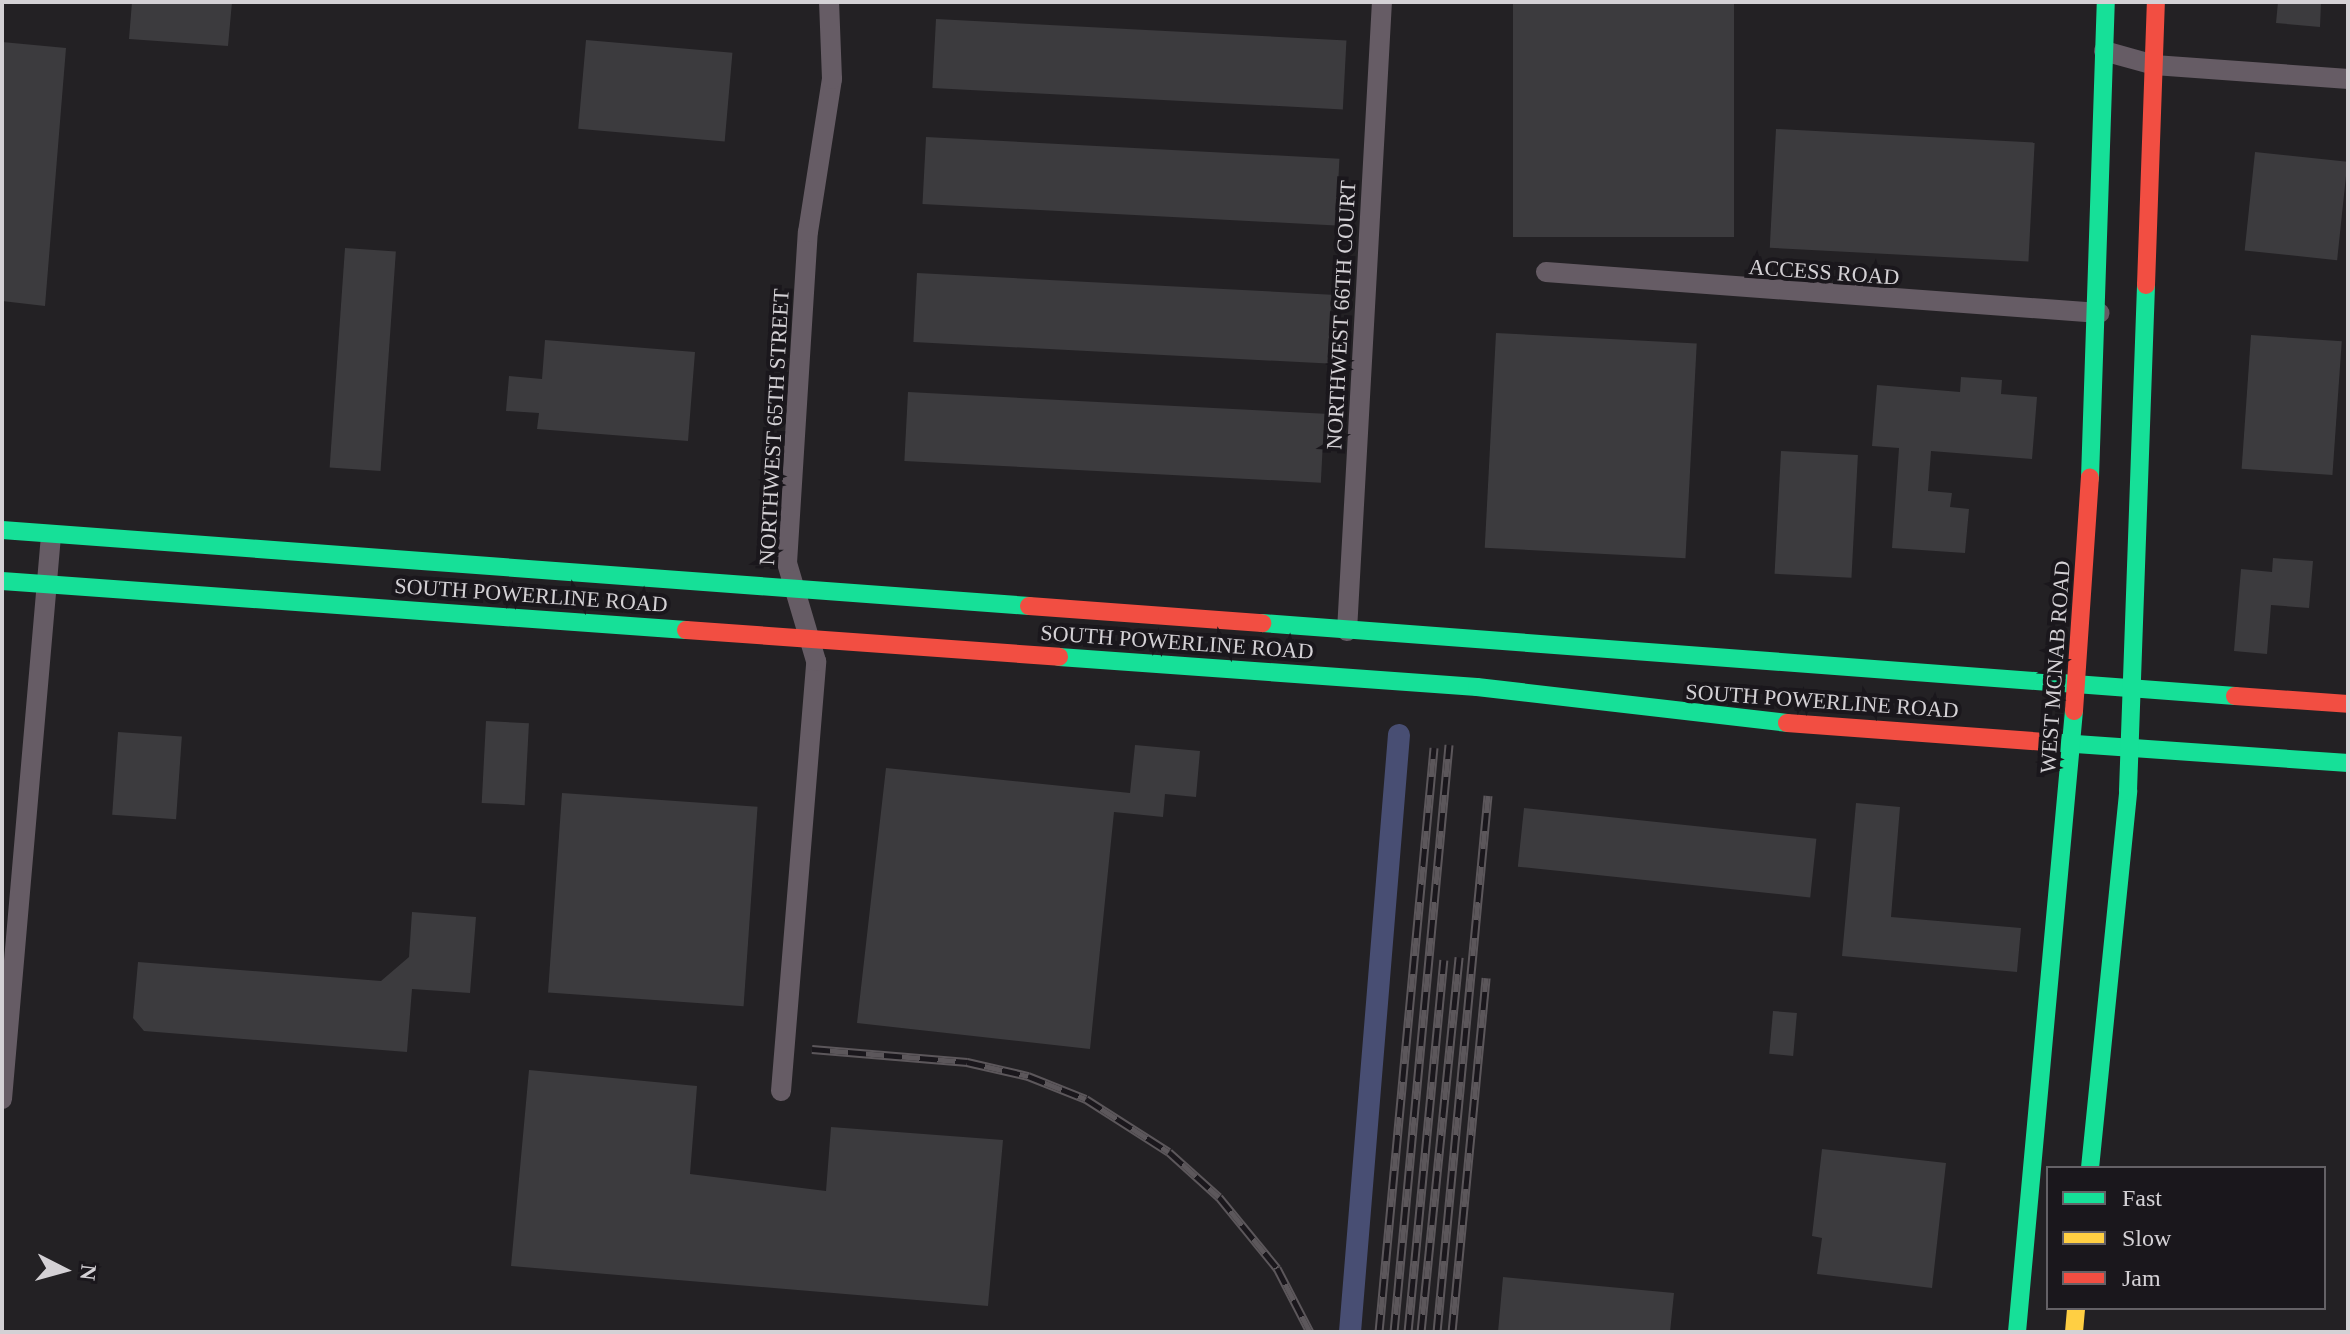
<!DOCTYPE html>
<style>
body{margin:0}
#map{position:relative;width:2350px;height:1334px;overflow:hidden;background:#232124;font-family:"Times New Roman",serif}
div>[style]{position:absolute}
.canal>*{height:22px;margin:-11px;padding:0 11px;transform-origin:11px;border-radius:11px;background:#484e73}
.building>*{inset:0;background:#3c3b3e;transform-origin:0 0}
.street>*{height:20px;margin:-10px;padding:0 10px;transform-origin:10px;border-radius:10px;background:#665c65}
.fast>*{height:18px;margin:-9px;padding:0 9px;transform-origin:9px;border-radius:9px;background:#16e098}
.slow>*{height:18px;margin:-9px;padding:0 9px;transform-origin:9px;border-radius:9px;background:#ffcf43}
.jam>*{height:18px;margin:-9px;padding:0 9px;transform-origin:9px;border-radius:9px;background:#f24e42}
.rail>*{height:9px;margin-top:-4.5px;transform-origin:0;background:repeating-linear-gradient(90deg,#1a171c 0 18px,#5c575b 0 36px);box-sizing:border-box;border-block:2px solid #5c575b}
span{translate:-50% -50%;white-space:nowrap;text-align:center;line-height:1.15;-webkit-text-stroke:8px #1a171c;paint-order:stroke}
.street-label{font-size:22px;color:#d4d1d5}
.frame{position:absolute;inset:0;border:4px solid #d4d1d5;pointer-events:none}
.legend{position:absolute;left:2046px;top:1166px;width:280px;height:144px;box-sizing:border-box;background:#1a171c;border:2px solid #646166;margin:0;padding:10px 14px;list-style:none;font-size:24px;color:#d4d1d5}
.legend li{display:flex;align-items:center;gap:16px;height:40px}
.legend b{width:40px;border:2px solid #646166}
.north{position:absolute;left:24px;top:1230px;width:80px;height:80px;-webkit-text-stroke:6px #1a171c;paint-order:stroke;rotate:96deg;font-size:22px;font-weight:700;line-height:32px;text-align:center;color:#d4d1d5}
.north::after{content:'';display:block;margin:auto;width:28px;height:36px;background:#d4d1d5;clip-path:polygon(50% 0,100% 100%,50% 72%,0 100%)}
</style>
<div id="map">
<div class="canal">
<i style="left:1350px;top:1332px;width:599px;rotate:-85.31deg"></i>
</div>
<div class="building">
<i style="clip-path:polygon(132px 2px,232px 2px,228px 46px,129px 39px)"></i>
<i style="left:1513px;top:2px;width:221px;height:235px"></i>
<i style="clip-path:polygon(2278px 2px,2321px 2px,2320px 27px,2276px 23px)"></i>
<i style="left:936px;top:19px;width:411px;height:69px;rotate:3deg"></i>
<i style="left:586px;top:40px;width:147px;height:89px;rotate:5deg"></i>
<i style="clip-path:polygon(2px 42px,66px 48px,45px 306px,2px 301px)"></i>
<i style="left:1776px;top:129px;width:259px;height:119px;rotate:3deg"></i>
<i style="left:926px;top:137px;width:414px;height:67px;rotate:3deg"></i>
<i style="left:2255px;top:152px;width:93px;height:99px;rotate:6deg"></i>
<i style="left:345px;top:248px;width:51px;height:220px;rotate:4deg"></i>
<i style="left:917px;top:273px;width:415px;height:69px;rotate:3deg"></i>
<i style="left:1496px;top:333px;width:201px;height:215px;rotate:3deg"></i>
<i style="left:2251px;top:335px;width:91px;height:134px;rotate:4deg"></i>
<i style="clip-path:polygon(545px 340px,695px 352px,688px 441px,537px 429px,539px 413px,506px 411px,509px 376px,542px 379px)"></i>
<i style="clip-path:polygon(1961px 377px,2002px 380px,2001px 394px,2037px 397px,2032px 459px,1931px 451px,1928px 491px,1952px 493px,1950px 507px,1969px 509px,1965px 553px,1892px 548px,1899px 448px,1872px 446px,1877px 385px,1960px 392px)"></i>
<i style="left:908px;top:392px;width:417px;height:69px;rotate:3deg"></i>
<i style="left:1781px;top:451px;width:77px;height:123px;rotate:3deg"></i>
<i style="clip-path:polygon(2273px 558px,2313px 561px,2309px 608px,2271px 605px,2267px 654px,2234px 651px,2241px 569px,2272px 572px)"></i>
<i style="left:486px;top:721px;width:43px;height:82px;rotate:3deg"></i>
<i style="left:118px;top:732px;width:64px;height:83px;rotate:4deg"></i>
<i style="clip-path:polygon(1135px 745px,1200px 751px,1196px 797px,1165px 794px,1163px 817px,1114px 812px,1090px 1049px,857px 1023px,886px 768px,1130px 793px)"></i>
<i style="left:562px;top:793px;width:196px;height:200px;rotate:4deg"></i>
<i style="clip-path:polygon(1856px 803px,1900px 807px,1891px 917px,2021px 928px,2017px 972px,1842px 956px)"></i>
<i style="left:1524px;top:808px;width:294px;height:59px;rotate:6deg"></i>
<i style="clip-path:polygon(412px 912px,476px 917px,470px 993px,412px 989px,407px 1052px,144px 1031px,133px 1018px,138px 962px,381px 981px,409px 957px)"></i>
<i style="left:1773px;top:1011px;width:24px;height:43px;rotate:5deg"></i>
<i style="clip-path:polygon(529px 1070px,697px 1086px,690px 1174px,826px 1191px,831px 1127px,1003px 1140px,988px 1306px,511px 1266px)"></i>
<i style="clip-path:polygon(1822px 1149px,1946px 1163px,1932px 1288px,1817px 1274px,1822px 1238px,1812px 1236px)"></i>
<i style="clip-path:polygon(1503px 1277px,1674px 1293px,1670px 1332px,1498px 1332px)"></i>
</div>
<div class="street">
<i style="left:2104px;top:51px;width:52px;rotate:15.6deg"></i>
<i style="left:2154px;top:65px;width:195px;rotate:4.1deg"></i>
<i style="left:1546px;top:272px;width:555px;rotate:4.24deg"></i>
<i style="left:1347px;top:631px;width:630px;rotate:-86.82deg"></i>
<i style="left:781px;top:1091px;width:431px;rotate:-85.3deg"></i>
<i style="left:816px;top:661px;width:102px;rotate:-106.5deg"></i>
<i style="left:787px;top:563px;width:332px;rotate:-86.4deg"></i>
<i style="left:808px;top:232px;width:155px;rotate:-81.1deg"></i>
<i style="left:832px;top:79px;width:77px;rotate:-92.2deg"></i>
<i style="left:2px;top:1099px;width:566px;rotate:-85.03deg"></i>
</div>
<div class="fast">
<i style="left:2090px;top:478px;width:476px;rotate:-88.1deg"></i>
<i style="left:2px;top:530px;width:1030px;rotate:4.23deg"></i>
<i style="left:2px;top:581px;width:686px;rotate:4.1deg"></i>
<i style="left:1262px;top:623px;width:976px;rotate:4.29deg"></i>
<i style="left:1059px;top:657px;width:419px;rotate:4.1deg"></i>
<i style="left:1477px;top:687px;width:312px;rotate:6.6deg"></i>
<i style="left:2047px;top:742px;width:302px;rotate:4deg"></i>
<i style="left:2090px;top:1168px;width:379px;rotate:-84.2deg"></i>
<i style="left:2128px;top:791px;width:506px;rotate:-87.96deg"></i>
<i style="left:2017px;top:1332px;width:624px;rotate:-84.76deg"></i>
</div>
<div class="slow">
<i style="left:2074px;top:1332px;width:24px;rotate:-85deg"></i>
</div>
<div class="jam">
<i style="left:2146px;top:285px;width:283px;rotate:-88deg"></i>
<i style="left:1029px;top:606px;width:234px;rotate:4.2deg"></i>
<i style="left:686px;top:630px;width:374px;rotate:4.1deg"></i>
<i style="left:2235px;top:696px;width:113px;rotate:4deg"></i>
<i style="left:2074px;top:711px;width:234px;rotate:-86.1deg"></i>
<i style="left:1787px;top:723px;width:261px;rotate:4.2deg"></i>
</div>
<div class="rail">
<i style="left:812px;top:1049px;width:156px;rotate:4.8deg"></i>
<i style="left:967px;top:1062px;width:63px;rotate:12.9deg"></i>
<i style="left:1028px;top:1076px;width:62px;rotate:21.6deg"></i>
<i style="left:1086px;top:1099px;width:98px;rotate:32.6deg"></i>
<i style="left:1169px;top:1152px;width:67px;rotate:42deg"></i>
<i style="left:1219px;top:1197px;width:92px;rotate:50.8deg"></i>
<i style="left:1277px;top:1268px;width:72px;rotate:62.7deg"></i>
<i style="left:1379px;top:1332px;width:587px;rotate:-84.62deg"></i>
<i style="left:1394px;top:1332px;width:590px;rotate:-84.65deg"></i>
<i style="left:1408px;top:1332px;width:374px;rotate:-84.5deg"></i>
<i style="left:1421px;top:1332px;width:377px;rotate:-84.2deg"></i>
<i style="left:1437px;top:1332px;width:539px;rotate:-84.57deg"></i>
<i style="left:1452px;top:1332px;width:356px;rotate:-84.5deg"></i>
</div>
<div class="street-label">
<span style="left:1824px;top:272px;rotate:4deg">ACCESS ROAD</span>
<span style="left:1341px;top:315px;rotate:-87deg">NORTHWEST 66TH COURT</span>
<span style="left:774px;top:427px;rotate:-87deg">NORTHWEST 65TH STREET</span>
<span style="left:531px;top:595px;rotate:4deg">SOUTH POWERLINE ROAD</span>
<span style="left:1177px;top:642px;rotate:4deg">SOUTH POWERLINE ROAD</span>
<span style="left:2055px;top:667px;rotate:-86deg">WEST MCNAB ROAD</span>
<span style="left:1822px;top:701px;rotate:4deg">SOUTH POWERLINE ROAD</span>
</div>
<div class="frame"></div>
<ul class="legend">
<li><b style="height:10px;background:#16e098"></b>Fast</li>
<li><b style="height:10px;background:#ffcf43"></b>Slow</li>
<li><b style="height:10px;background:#f24e42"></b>Jam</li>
</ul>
<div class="north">N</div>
</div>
